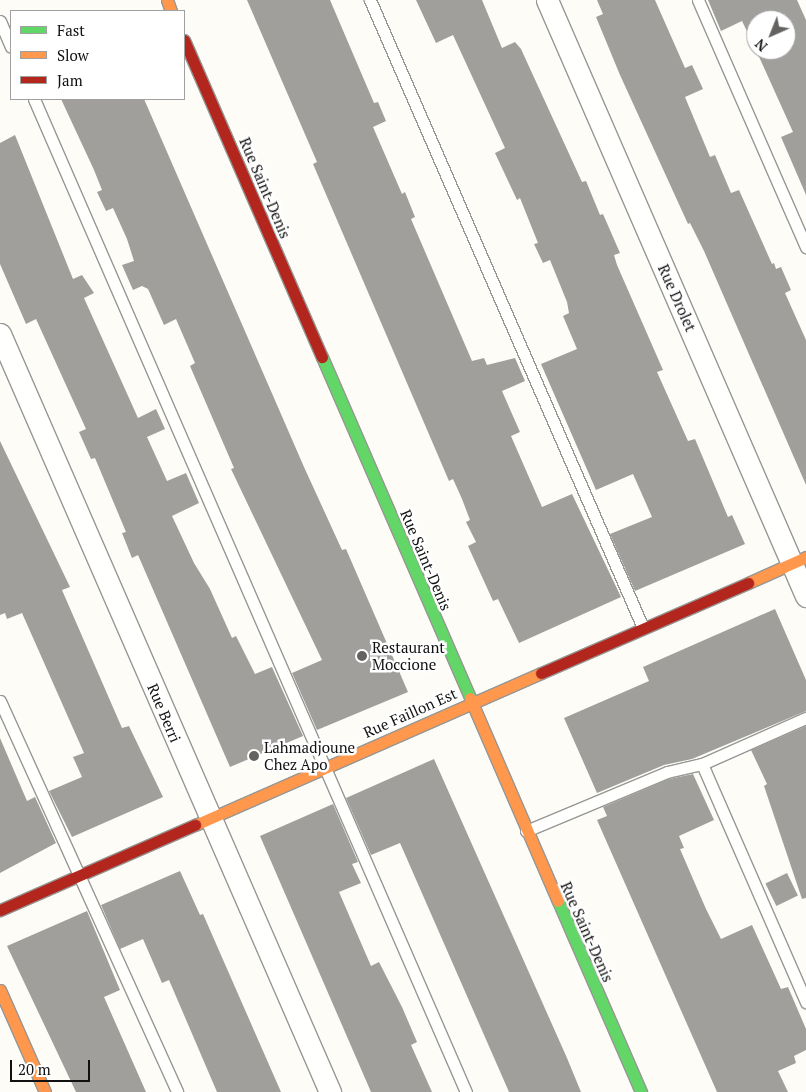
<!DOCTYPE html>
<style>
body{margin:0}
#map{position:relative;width:806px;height:1092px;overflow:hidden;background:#fdfcf7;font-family:"PT Serif",serif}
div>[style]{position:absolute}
.building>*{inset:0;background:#a19f9c;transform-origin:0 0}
.roads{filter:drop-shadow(1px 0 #979795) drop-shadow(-1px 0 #979795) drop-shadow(0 1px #979795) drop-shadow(0 -1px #979795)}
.lane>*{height:11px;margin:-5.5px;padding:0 5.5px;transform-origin:5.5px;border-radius:5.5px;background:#fffffe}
.street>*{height:21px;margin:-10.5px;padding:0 10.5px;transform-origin:10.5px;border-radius:10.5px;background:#fffffe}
.fast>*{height:11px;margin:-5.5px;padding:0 5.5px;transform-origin:5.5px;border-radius:5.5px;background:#63d668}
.slow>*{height:11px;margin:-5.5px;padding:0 5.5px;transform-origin:5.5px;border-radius:5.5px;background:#ff974d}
.jam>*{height:11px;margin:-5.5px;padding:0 5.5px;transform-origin:5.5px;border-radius:5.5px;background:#b3261e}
.dots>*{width:14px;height:14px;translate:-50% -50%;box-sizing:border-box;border:2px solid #fff;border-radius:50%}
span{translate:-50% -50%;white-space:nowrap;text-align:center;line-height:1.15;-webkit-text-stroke:5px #fff;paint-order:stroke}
.street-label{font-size:15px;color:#111}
.poi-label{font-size:15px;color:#111}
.left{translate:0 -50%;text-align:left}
.legend{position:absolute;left:10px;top:10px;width:175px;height:90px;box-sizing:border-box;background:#fff;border:1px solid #a0a0a0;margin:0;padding:6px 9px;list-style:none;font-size:15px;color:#111}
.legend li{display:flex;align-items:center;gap:10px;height:25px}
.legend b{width:25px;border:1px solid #a0a0a0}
.north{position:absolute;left:746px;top:10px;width:50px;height:50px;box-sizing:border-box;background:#fff;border:1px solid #a0a0a0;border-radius:50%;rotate:224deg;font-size:14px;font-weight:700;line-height:20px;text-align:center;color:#111}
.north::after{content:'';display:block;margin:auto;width:18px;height:22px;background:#646362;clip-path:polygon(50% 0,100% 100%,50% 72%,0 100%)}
.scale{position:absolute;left:10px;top:1060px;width:80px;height:22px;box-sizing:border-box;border:2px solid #111;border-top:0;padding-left:6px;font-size:15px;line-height:18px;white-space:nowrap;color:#111;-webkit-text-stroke:4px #fff;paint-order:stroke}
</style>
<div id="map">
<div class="building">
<i style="clip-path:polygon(247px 0,330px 0,374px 103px,378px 102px,386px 121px,373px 127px,402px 194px,405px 192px,415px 217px,411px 219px,472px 361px,484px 358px,487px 365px,515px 358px,525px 381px,502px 391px,520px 432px,511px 436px,542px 507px,572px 494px,621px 597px,519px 643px,498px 599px,493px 601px,468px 546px,476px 542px,466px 522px,470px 520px,462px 499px,453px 479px,449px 481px,431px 439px,313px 164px,317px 162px)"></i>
<i style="clip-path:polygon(416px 0,482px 0,502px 48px,515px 42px,521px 49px,582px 182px,586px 181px,600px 215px,603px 214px,620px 253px,614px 255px,617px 265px,663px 370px,657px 372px,688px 441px,695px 439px,728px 517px,732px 515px,745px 544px,635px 591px,610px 534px,652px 517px,633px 474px,596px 490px,541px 364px,577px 349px,563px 316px,569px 313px,567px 302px,550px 260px,543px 263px,534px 244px,538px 243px,520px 198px,517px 200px,495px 153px,505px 148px,453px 35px,436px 43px)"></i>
<i style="clip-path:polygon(597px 0,655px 0,685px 68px,692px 65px,703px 89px,685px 97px,710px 157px,715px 155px,731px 193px,739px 190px,772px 264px,774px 263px,776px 269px,781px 267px,791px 290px,785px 293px,806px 340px,806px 485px,704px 251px,690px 223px,688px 224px,620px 75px,596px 17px,603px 14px)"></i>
<i style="clip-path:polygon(708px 0,797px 0,806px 20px,806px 195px,781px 137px,793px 132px,756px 50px,786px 50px,786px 20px,756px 20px,756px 50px,742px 21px,721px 31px)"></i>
<i style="clip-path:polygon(61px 99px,144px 99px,304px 467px,342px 550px,346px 549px,408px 692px,317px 730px,292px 673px,322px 660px,231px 469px,234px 468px,190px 366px,195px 363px,176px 319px,164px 325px,148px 289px,142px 286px,133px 290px,122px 265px,134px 261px,127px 239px,113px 208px,106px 211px,97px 192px,102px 190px,94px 170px)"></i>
<i style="clip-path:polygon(15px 135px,73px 279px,82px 275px,94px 293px,84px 298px,138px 418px,156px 409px,165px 429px,147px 437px,167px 481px,186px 473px,199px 503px,172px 516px,194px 563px,210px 589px,232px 638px,236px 636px,255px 674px,272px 667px,303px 736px,230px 767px,138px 555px,132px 558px,122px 533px,126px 532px,95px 458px,91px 459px,79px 432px,86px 429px,36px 319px,26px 324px,0 264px,0 143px)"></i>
<i style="clip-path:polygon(0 441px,70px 587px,62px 590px,122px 728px,129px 726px,163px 797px,72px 837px,49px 791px,82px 777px,73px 757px,84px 753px,22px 613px,7px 619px,5px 613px,0 615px)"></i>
<i style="clip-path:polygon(775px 609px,806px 680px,806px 711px,692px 759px,664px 765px,597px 793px,564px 718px,649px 681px,643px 667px)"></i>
<i style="clip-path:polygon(806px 726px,806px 898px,802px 899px,764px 786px,767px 784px,751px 750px)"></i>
<i style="clip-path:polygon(0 738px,27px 801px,35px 797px,56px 843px,0 873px)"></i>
<i style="clip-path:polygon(434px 759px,567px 1058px,581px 1092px,509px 1092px,400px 843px,371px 855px,346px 798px)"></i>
<i style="clip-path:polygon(693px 774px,714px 820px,679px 836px,684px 848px,680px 849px,706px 909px,721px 939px,752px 925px,781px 989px,788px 987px,806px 1029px,806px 1050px,794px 1056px,796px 1063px,778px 1071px,788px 1092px,717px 1092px,597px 820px,607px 816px,603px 807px,669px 779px)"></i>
<i style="clip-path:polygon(333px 804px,358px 862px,352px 864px,361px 883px,339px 892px,371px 966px,379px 962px,402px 1007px,417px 1042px,411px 1045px,432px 1092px,371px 1092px,260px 836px)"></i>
<i style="clip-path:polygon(180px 871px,200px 915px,203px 914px,281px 1092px,217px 1092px,169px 980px,162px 983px,143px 939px,120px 949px,101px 905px)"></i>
<i style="left:787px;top:873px;width:25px;height:24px;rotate:64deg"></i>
<i style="clip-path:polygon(87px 911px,120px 990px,104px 997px,146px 1092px,76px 1092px,7px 946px)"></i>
</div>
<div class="roads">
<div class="lane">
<i style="left:370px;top:0;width:685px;rotate:66.5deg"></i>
<i style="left:698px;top:0;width:270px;rotate:66.4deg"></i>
<i style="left:0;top:21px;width:28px;rotate:67deg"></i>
<i style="left:34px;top:99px;width:1083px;rotate:66.49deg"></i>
<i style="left:0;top:701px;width:429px;rotate:65.6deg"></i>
<i style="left:702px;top:764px;width:260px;rotate:66.4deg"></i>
<i style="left:526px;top:831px;width:153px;rotate:-22.7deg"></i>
<i style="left:667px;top:772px;width:36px;rotate:-13deg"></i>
<i style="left:702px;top:764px;width:114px;rotate:-23.9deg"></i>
</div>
<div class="street">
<i style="left:547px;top:0;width:650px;rotate:66.51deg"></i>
<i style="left:0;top:334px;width:827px;rotate:66.47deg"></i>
</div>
<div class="fast">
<i style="left:322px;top:357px;width:372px;rotate:66.5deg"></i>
<i style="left:558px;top:901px;width:208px;rotate:66.5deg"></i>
</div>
<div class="slow">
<i style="left:167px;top:0;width:12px;rotate:70deg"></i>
<i style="left:748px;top:583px;width:64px;rotate:-24.1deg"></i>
<i style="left:470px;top:698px;width:221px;rotate:66.6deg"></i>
<i style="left:195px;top:825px;width:378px;rotate:-23.7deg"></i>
<i style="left:0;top:990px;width:111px;rotate:66.2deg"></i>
</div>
<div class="jam">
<i style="left:184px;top:40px;width:346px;rotate:66.5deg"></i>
<i style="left:541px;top:673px;width:226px;rotate:-23.5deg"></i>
<i style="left:0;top:910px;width:213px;rotate:-23.6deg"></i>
</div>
</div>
<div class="dots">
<i style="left:362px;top:656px;background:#646362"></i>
<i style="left:254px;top:756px;background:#646362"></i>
</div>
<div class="street-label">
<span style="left:265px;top:188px;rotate:67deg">Rue Saint-Denis</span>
<span style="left:677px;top:298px;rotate:66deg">Rue Drolet</span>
<span style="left:426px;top:560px;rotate:67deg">Rue Saint-Denis</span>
<span style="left:164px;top:713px;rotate:67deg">Rue Berri</span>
<span style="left:410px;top:713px;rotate:-24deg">Rue Faillon Est</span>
<span style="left:587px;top:932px;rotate:66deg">Rue Saint-Denis</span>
</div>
<div class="poi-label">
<span class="left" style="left:372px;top:656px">Restaurant<br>Moccione</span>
<span class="left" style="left:264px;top:756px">Lahmadjoune<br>Chez Apo</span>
</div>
<ul class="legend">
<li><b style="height:6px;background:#63d668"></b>Fast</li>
<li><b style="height:6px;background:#ff974d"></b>Slow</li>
<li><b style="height:6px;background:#b3261e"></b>Jam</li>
</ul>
<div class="north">N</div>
<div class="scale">20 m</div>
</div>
